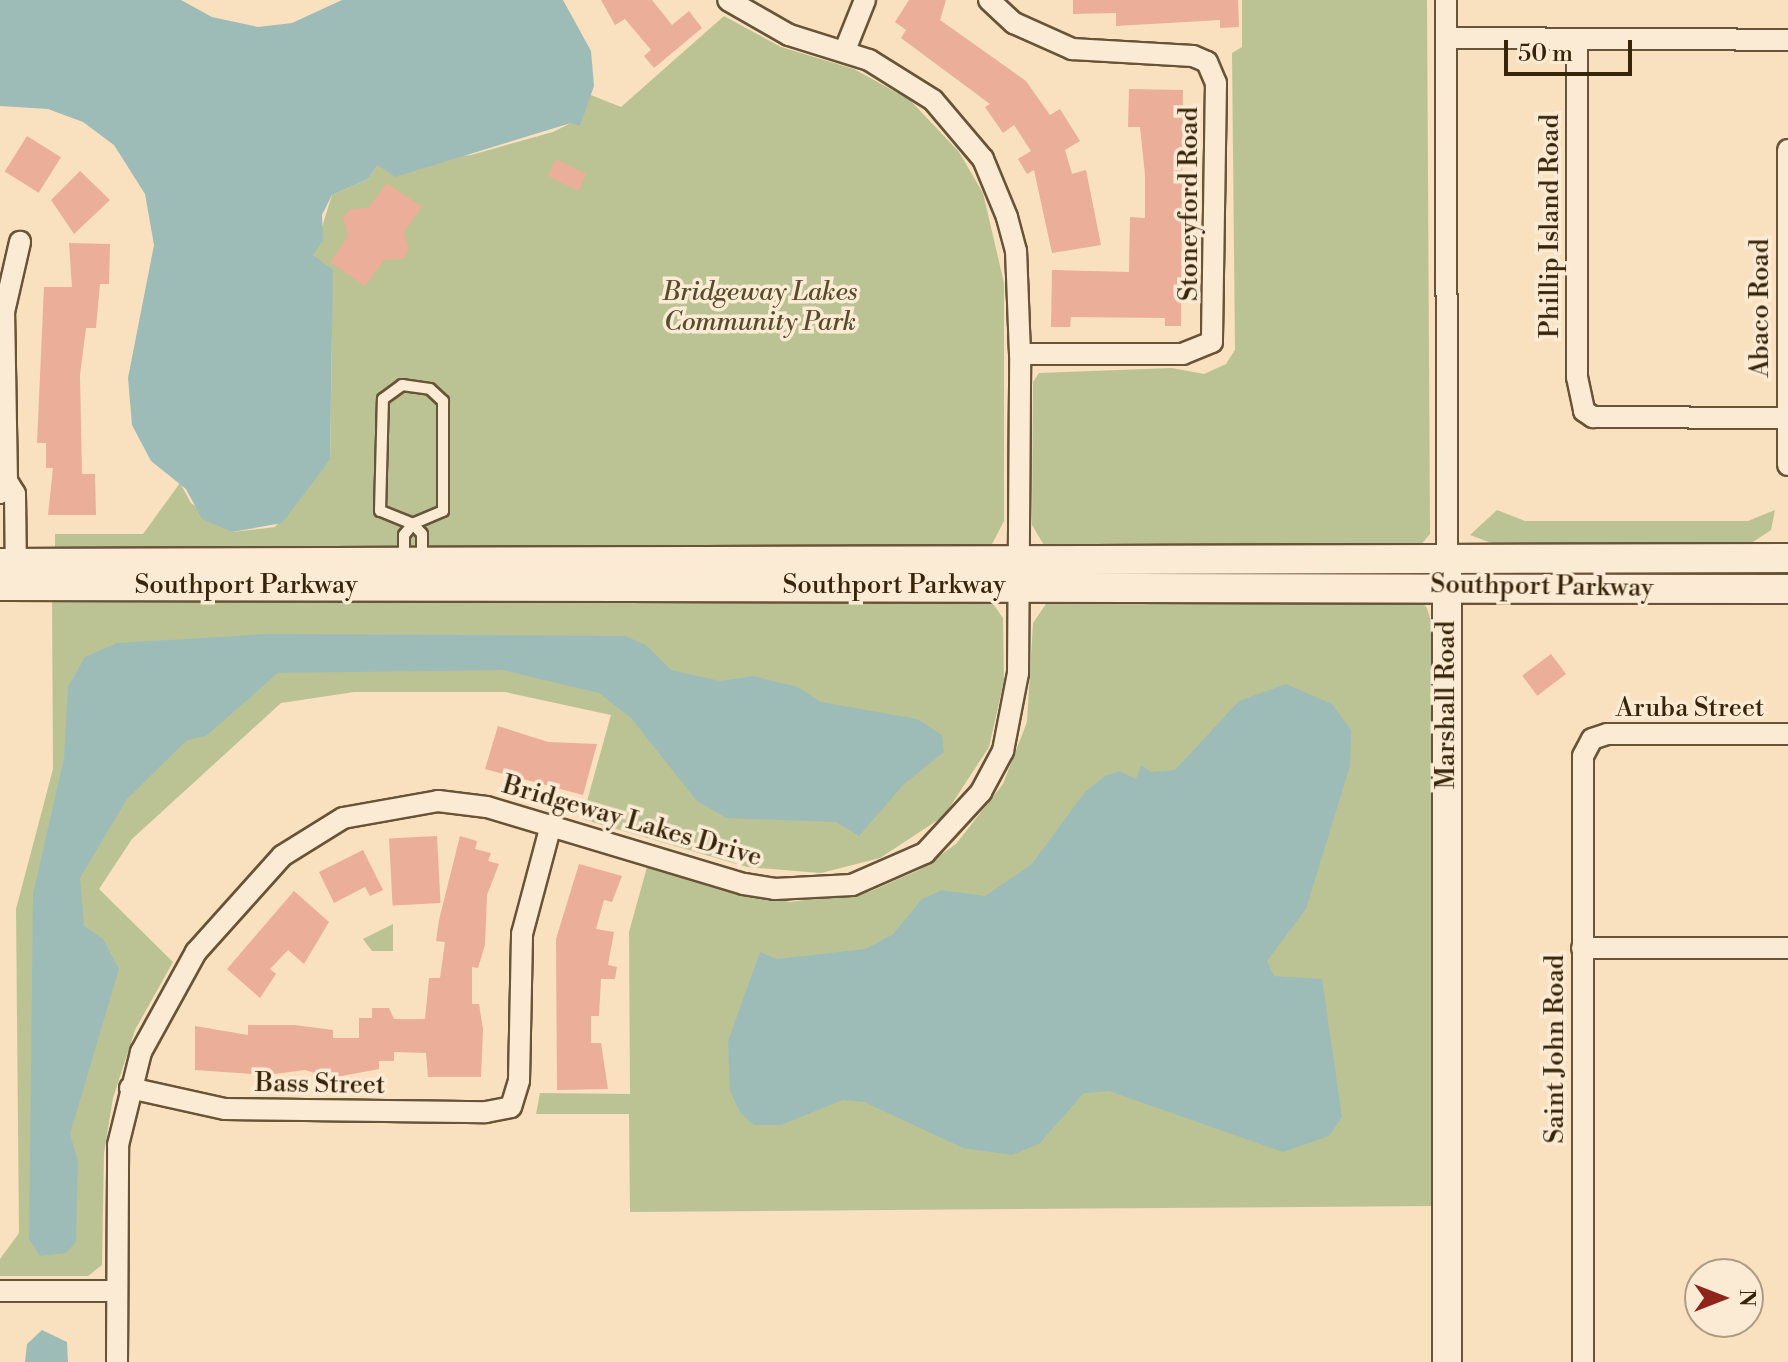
<!DOCTYPE html>
<style>
body{margin:0}
#map{position:relative;width:1788px;height:1362px;overflow:hidden;background:#f9e0be;font-family:"Libre Bodoni",serif}
div>[style]{position:absolute}
.green>*{inset:0;background:#bbc394}
.water>*{inset:0;background:#9ebcb7}
.building>*{inset:0;background:#ebae98;transform-origin:0 0}
.roads{filter:drop-shadow(2px 0 #685436) drop-shadow(-2px 0 #685436) drop-shadow(0 2px #685436) drop-shadow(0 -2px #685436)}
.lane>*{height:10px;margin:-5px;padding:0 5px;transform-origin:5px;border-radius:5px;background:#fbebd5}
.street>*{height:20px;margin:-10px;padding:0 10px;transform-origin:10px;border-radius:10px;background:#fbebd5}
.secondary>*{height:28px;margin:-14px;padding:0 14px;transform-origin:14px;border-radius:14px;background:#fbebd5}
span{translate:-50% -50%;white-space:nowrap;text-align:center;line-height:1.15;-webkit-text-stroke:7px #fbebd5;paint-order:stroke}
.street-label{font-size:26px;color:#372509}
.park-label{font-size:26px;color:#584c2c;font-style:italic}
.north{position:absolute;left:1684px;top:1258px;width:80px;height:80px;box-sizing:border-box;background:#fbebd5;border:2px solid #ad9c83;border-radius:50%;rotate:90deg;font-size:22px;font-weight:700;line-height:32px;text-align:center;color:#372509}
.north::after{content:'';display:block;margin:auto;width:28px;height:36px;background:#8f2418;clip-path:polygon(50% 0,100% 100%,50% 72%,0 100%)}
.scale{position:absolute;left:1504px;top:40px;width:128px;height:36px;box-sizing:border-box;border:4px solid #372509;border-top:0;padding-left:10px;font-size:24px;line-height:28px;white-space:nowrap;color:#372509;-webkit-text-stroke:6px #fbebd5;paint-order:stroke}
</style>
<div id="map">
<div class="green">
<i style="clip-path:polygon(1242px 0,1427px 0,1430px 534px,1417px 549px,1045px 547px,1032px 525px,1033px 382px,1039px 373px,1172px 368px,1204px 374px,1226px 364px,1235px 350px,1232px 53px,1242px 47px)"></i>
<i style="clip-path:polygon(724px 16px,781px 47px,854px 69px,910px 100px,959px 152px,983px 193px,1004px 283px,1004px 521px,990px 548px,55px 553px,55px 534px,143px 534px,180px 483px,191px 503px,232px 532px,275px 527px,330px 460px,332px 338px,313px 256px,332px 195px,368px 179px,378px 165px,471px 155px,553px 132px,571px 123px,591px 95px,621px 107px)"></i>
<i style="clip-path:polygon(1497px 510px,1525px 521px,1748px 521px,1775px 510px,1771px 530px,1750px 544px,1494px 544px,1470px 535px)"></i>
<i style="clip-path:polygon(52px 597px,991px 601px,1003px 618px,1004px 681px,989px 747px,944px 816px,880px 858px,821px 873px,747px 867px,582px 819px,611px 715px,505px 692px,354px 692px,281px 703px,132px 839px,99px 889px,173px 962px,135px 1030px,113px 1098px,104px 1153px,102px 1265px,88px 1276px,0 1276px,0 1259px,19px 1233px,16px 909px,53px 769px)"></i>
<i style="clip-path:polygon(1050px 598px,1422px 602px,1427px 608px,1433px 628px,1433px 1206px,630px 1212px,629px 1114px,536px 1114px,540px 1093px,630px 1094px,629px 932px,647px 867px,790px 902px,869px 892px,919px 870px,956px 844px,1003px 784px,1027px 722px,1033px 623px)"></i>
<i style="clip-path:polygon(393px 924px,393px 951px,372px 951px,363px 939px)"></i>
</div>
<div class="water">
<i style="clip-path:polygon(0 0,181px 0,212px 17px,258px 27px,292px 23px,342px 0,563px 0,591px 51px,594px 86px,580px 126px,571px 123px,395px 177px,378px 165px,368px 179px,332px 195px,322px 215px,323px 241px,313px 255px,333px 270px,330px 460px,282px 523px,232px 532px,202px 519px,186px 489px,151px 461px,132px 425px,128px 378px,154px 245px,145px 194px,114px 145px,83px 122px,48px 109px,0 106px)"></i>
<i style="clip-path:polygon(267px 634px,625px 636px,646px 645px,671px 670px,720px 681px,754px 676px,798px 687px,821px 702px,917px 719px,942px 735px,944px 752px,904px 784px,859px 836px,836px 822px,726px 818px,696px 800px,631px 718px,599px 693px,502px 670px,278px 673px,206px 736px,187px 740px,127px 799px,80px 878px,84px 926px,103px 939px,119px 969px,70px 1134px,78px 1161px,76px 1242px,66px 1253px,40px 1256px,29px 1239px,33px 894px,64px 758px,68px 687px,85px 657px,117px 643px)"></i>
<i style="clip-path:polygon(1286px 684px,1332px 704px,1351px 730px,1350px 766px,1306px 909px,1267px 961px,1274px 976px,1322px 979px,1342px 1117px,1329px 1136px,1283px 1152px,1109px 1091px,1084px 1093px,1039px 1144px,1012px 1155px,963px 1148px,864px 1102px,843px 1100px,781px 1125px,754px 1125px,741px 1114px,730px 1091px,728px 1041px,760px 952px,777px 959px,865px 949px,892px 935px,922px 899px,942px 890px,985px 896px,1031px 865px,1085px 792px,1105px 776px,1120px 771px,1136px 779px,1141px 765px,1151px 772px,1175px 770px,1239px 701px)"></i>
<i style="clip-path:polygon(42px 1330px,67px 1342px,68px 1362px,25px 1362px,27px 1344px)"></i>
</div>
<div class="building">
<i style="clip-path:polygon(601px 0,652px 0,672px 25px,689px 11px,702px 28px,654px 68px,644px 56px,651px 50px,625px 19px,615px 25px)"></i>
<i style="clip-path:polygon(909px 0,946px 0,940px 20px,1026px 81px,1050px 115px,1060px 109px,1080px 141px,1065px 150px,1072px 174px,1086px 170px,1101px 245px,1052px 253px,1034px 170px,1027px 174px,1018px 159px,1031px 151px,1014px 125px,1003px 133px,985px 107px,990px 104px,901px 38px,906px 30px,895px 22px)"></i>
<i style="clip-path:polygon(1073px 0,1238px 0,1239px 27px,1220px 28px,1220px 20px,1116px 26px,1116px 13px,1073px 14px)"></i>
<i style="clip-path:polygon(1129px 89px,1183px 90px,1181px 326px,1165px 326px,1165px 318px,1071px 317px,1070px 327px,1051px 327px,1052px 270px,1129px 272px,1130px 217px,1145px 218px,1145px 175px,1140px 127px,1128px 127px)"></i>
<i style="left:27px;top:136px;width:40px;height:42px;rotate:32deg"></i>
<i style="left:556px;top:159px;width:34px;height:19px;rotate:26deg"></i>
<i style="clip-path:polygon(80px 171px,110px 200px,74px 234px,51px 200px)"></i>
<i style="clip-path:polygon(387px 183px,422px 207px,404px 232px,409px 251px,403px 259px,384px 260px,365px 286px,330px 262px,348px 236px,343px 218px,350px 209px,368px 208px)"></i>
<i style="clip-path:polygon(69px 243px,110px 244px,109px 284px,100px 284px,96px 328px,86px 328px,80px 375px,82px 474px,95px 474px,96px 515px,48px 515px,53px 468px,46px 468px,46px 443px,37px 443px,44px 287px,72px 287px)"></i>
<i style="left:1551px;top:654px;width:25px;height:36px;rotate:53deg"></i>
<i style="clip-path:polygon(498px 726px,548px 742px,597px 744px,583px 795px,485px 769px)"></i>
<i style="left:437px;top:836px;width:67px;height:48px;rotate:87deg"></i>
<i style="clip-path:polygon(460px 836px,477px 841px,475px 849px,491px 853px,488px 861px,499px 864px,487px 895px,485px 945px,478px 968px,472px 967px,472px 1004px,479px 1004px,483px 1029px,481px 1077px,428px 1077px,426px 1053px,394px 1052px,394px 1061px,379px 1061px,379px 1069px,331px 1078px,305px 1070px,267px 1075px,195px 1070px,195px 1026px,248px 1035px,248px 1025px,294px 1025px,333px 1030px,333px 1038px,359px 1038px,359px 1018px,372px 1018px,372px 1008px,389px 1008px,394px 1019px,425px 1019px,429px 978px,440px 978px,445px 942px,436px 941px,439px 920px)"></i>
<i style="clip-path:polygon(363px 850px,383px 890px,370px 896px,365px 887px,334px 903px,319px 872px)"></i>
<i style="clip-path:polygon(579px 864px,622px 876px,612px 902px,604px 900px,596px 929px,614px 932px,608px 965px,617px 967px,615px 979px,601px 979px,599px 1016px,591px 1016px,591px 1043px,601px 1043px,608px 1089px,557px 1090px,556px 939px)"></i>
<i style="clip-path:polygon(294px 891px,329px 922px,304px 964px,288px 950px,270px 969px,276px 974px,260px 998px,227px 969px)"></i>
</div>
<div class="roads">
<div class="lane">
<i style="left:402px;top:385px;width:28px;rotate:8deg"></i>
<i style="left:430px;top:389px;width:18px;rotate:43deg"></i>
<i style="left:443px;top:401px;width:110px;rotate:90deg"></i>
<i style="left:443px;top:511px;width:33px;rotate:157deg"></i>
<i style="left:413px;top:524px;width:35px;rotate:-158deg"></i>
<i style="left:380px;top:511px;width:112px;rotate:-88.5deg"></i>
<i style="left:383px;top:399px;width:24px;rotate:-36deg"></i>
<i style="left:413px;top:524px;width:13px;rotate:48deg"></i>
<i style="left:422px;top:534px;width:24px;rotate:90deg"></i>
<i style="left:404px;top:559px;width:24px;rotate:-90deg"></i>
<i style="left:404px;top:535px;width:14px;rotate:-51deg"></i>
</div>
<div class="street">
<i style="left:989px;top:0;width:34px;rotate:43deg"></i>
<i style="left:1014px;top:23px;width:64px;rotate:24.1deg"></i>
<i style="left:1072px;top:49px;width:121px;rotate:3.3deg"></i>
<i style="left:1193px;top:56px;width:15px;rotate:23deg"></i>
<i style="left:1207px;top:62px;width:23px;rotate:67deg"></i>
<i style="left:1216px;top:83px;width:259px;rotate:90.9deg"></i>
<i style="left:1212px;top:342px;width:31px;rotate:158deg"></i>
<i style="left:1183px;top:354px;width:163px;rotate:180deg"></i>
<i style="left:1446px;top:0;width:562px;rotate:89.9deg"></i>
<i style="left:1447px;top:38px;width:341px;rotate:0.3deg"></i>
<i style="left:1577px;top:40px;width:337px;rotate:90deg"></i>
<i style="left:1577px;top:377px;width:35px;rotate:78deg"></i>
<i style="left:1584px;top:411px;width:11px;rotate:34deg"></i>
<i style="left:1593px;top:417px;width:194px;rotate:0.3deg"></i>
<i style="left:845px;top:50px;width:54px;rotate:-68.2deg"></i>
<i style="left:1788px;top:150px;width:315px;rotate:90deg"></i>
<i style="left:7px;top:481px;width:169px;rotate:-91deg"></i>
<i style="left:4px;top:312px;width:72px;rotate:-77.1deg"></i>
<i style="left:0;top:493px;width:14px;rotate:-60deg"></i>
<i style="left:7px;top:481px;width:15px;rotate:58deg"></i>
<i style="left:15px;top:494px;width:79px;rotate:89.3deg"></i>
<i style="left:1582px;top:948px;width:206px"></i>
<i style="left:130px;top:1088px;width:97px;rotate:12.5deg"></i>
<i style="left:225px;top:1109px;width:261px;rotate:0.7deg"></i>
<i style="left:486px;top:1112px;width:25px;rotate:-11deg"></i>
<i style="left:511px;top:1107px;width:28px;rotate:-73deg"></i>
<i style="left:519px;top:1080px;width:146px;rotate:-88.8deg"></i>
<i style="left:522px;top:934px;width:113px;rotate:-75.1deg"></i>
<i style="left:0;top:1291px;width:116px"></i>
<i style="left:117px;top:1362px;width:217px;rotate:-89.7deg"></i>
<i style="left:118px;top:1145px;width:96px;rotate:-76.1deg"></i>
<i style="left:141px;top:1052px;width:114px;rotate:-61.2deg"></i>
<i style="left:196px;top:952px;width:129px;rotate:-48.1deg"></i>
<i style="left:282px;top:856px;width:72px;rotate:-31.9deg"></i>
<i style="left:343px;top:818px;width:97px;rotate:-10.1deg"></i>
<i style="left:438px;top:801px;width:49px;rotate:7deg"></i>
<i style="left:487px;top:807px;width:268px;rotate:16.7deg"></i>
<i style="left:744px;top:884px;width:31px;rotate:9deg"></i>
<i style="left:775px;top:889px;width:77px;rotate:-3deg"></i>
<i style="left:852px;top:885px;width:80px;rotate:-23.7deg"></i>
<i style="left:925px;top:853px;width:83px;rotate:-47.4deg"></i>
<i style="left:981px;top:792px;width:47px;rotate:-61.8deg"></i>
<i style="left:1003px;top:751px;width:79px;rotate:-79.1deg"></i>
<i style="left:1018px;top:673px;width:319px;rotate:-89.6deg"></i>
<i style="left:1020px;top:354px;width:103px;rotate:-92.2deg"></i>
<i style="left:1016px;top:251px;width:35px;rotate:-105deg"></i>
<i style="left:1007px;top:217px;width:63px;rotate:-112.5deg"></i>
<i style="left:983px;top:159px;width:77px;rotate:-130.3deg"></i>
<i style="left:933px;top:100px;width:75px;rotate:-148deg"></i>
<i style="left:869px;top:60px;width:84px;rotate:-162.6deg"></i>
<i style="left:789px;top:35px;width:70px;rotate:-150.2deg"></i>
<i style="left:1583px;top:1362px;width:606px;rotate:-90deg"></i>
<i style="left:1583px;top:756px;width:19px;rotate:-62deg"></i>
<i style="left:1592px;top:739px;width:16px;rotate:-18deg"></i>
<i style="left:1607px;top:734px;width:181px"></i>
</div>
<div class="secondary">
<i style="left:0;top:563px;width:1788px;rotate:-0.16deg"></i>
<i style="left:0;top:586px;width:1788px;rotate:0.1deg"></i>
<i style="left:1447px;top:1362px;width:795px;rotate:-90deg"></i>
</div>
</div>
<div class="street-label">
<span style="left:1190px;top:204px;rotate:-90deg">Stoneyford Road</span>
<span style="left:1551px;top:226px;rotate:-90deg">Phillip Island Road</span>
<span style="left:1761px;top:308px;rotate:-90deg">Abaco Road</span>
<span style="left:246px;top:586px">Southport Parkway</span>
<span style="left:894px;top:586px">Southport Parkway</span>
<span style="left:1542px;top:587px;rotate:1deg">Southport Parkway</span>
<span style="left:1447px;top:705px;rotate:-90deg">Marshall Road</span>
<span style="left:1690px;top:709px">Aruba Street</span>
<span style="left:632px;top:822px;rotate:16deg">Bridgeway Lakes Drive</span>
<span style="left:1556px;top:1049px;rotate:-90deg">Saint John Road</span>
<span style="left:320px;top:1085px;rotate:1deg">Bass Street</span>
</div>
<div class="park-label">
<span style="left:760px;top:308px">Bridgeway Lakes<br>Community Park</span>
</div>
<div class="north">N</div>
<div class="scale">50 m</div>
</div>
